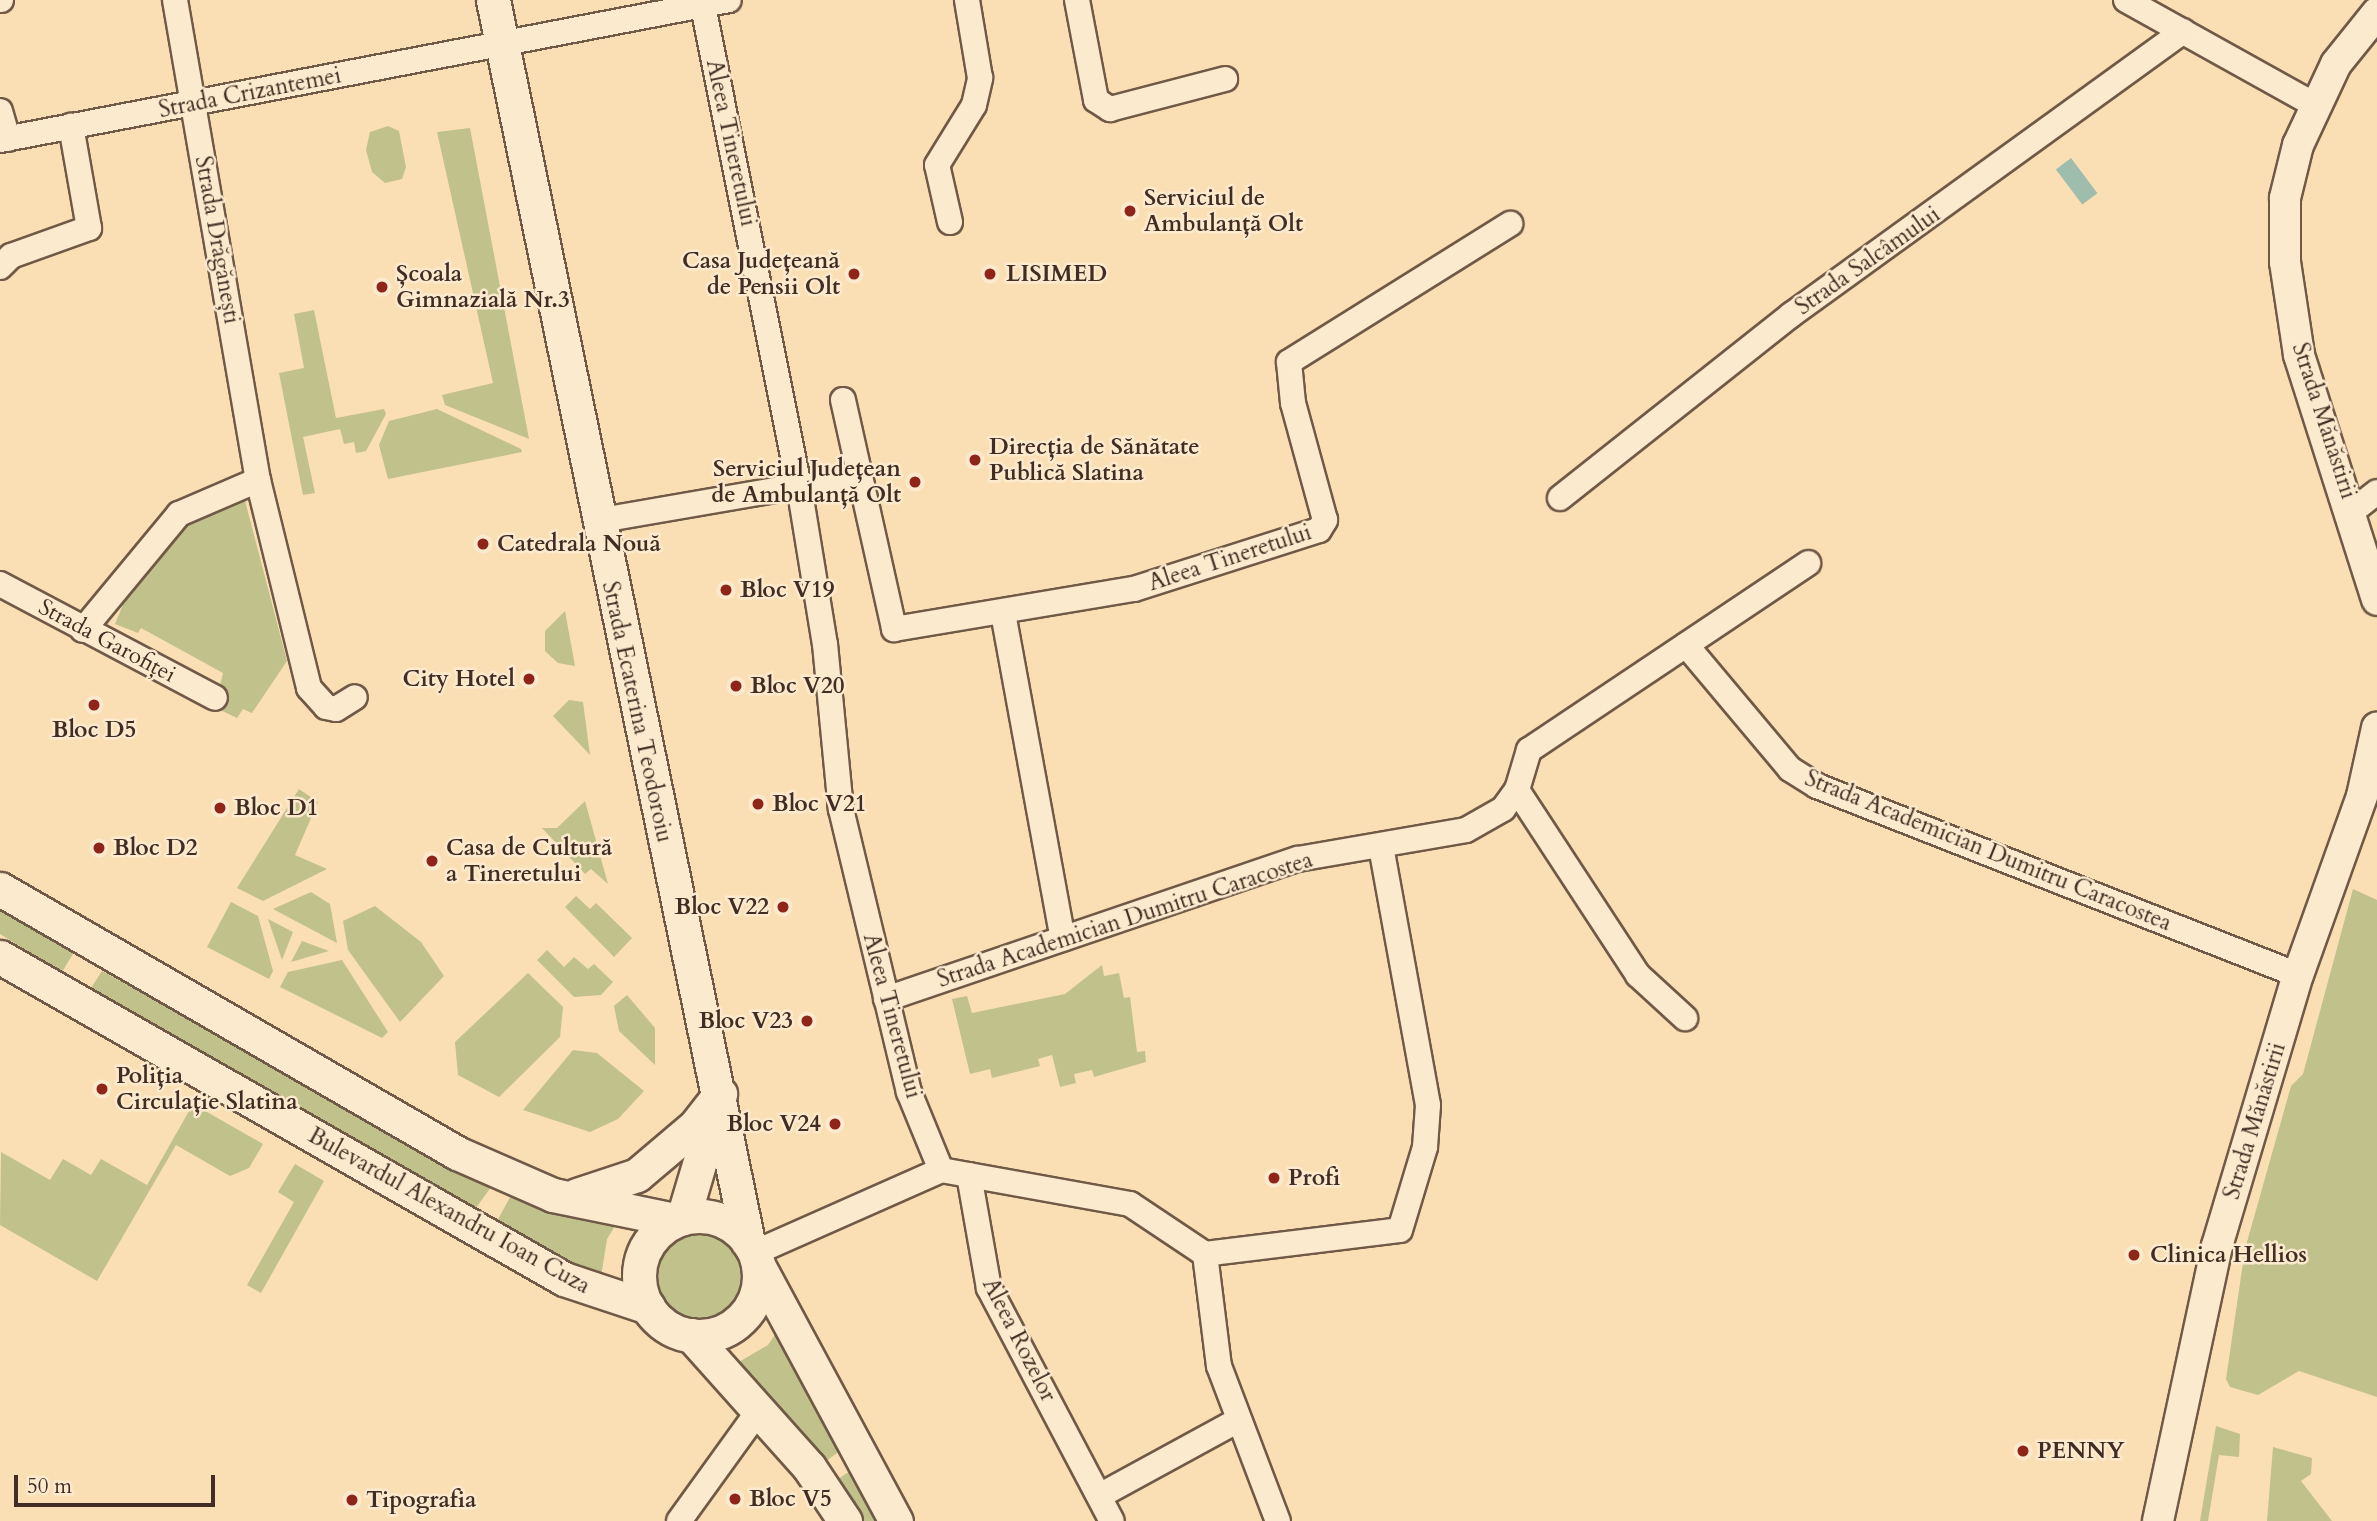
<!DOCTYPE html>
<meta charset="utf-8">
<style>
body{margin:0}
#map{position:relative;width:2377px;height:1521px;overflow:hidden;background:#fbdfb4;font-family:Cardo,serif}
div>[style]{position:absolute}
.green>*{inset:0;background:#c1c18b}
.round{border-radius:50%}
.water>*{inset:0;background:#9fbdac;transform-origin:0 0}
.roads{filter:drop-shadow(2px 0 #705947) drop-shadow(-2px 0 #705947) drop-shadow(0 2px #705947) drop-shadow(0 -2px #705947)}
.minor>*{height:24px;margin:-12px;padding:0 12px;transform-origin:12px;border-radius:12px;background:#fceace}
.tertiary>*{height:30px;margin:-15px;padding:0 15px;transform-origin:15px;border-radius:15px;background:#fceace}
.secondary>*{height:33px;margin:-16.5px;padding:0 16.5px;transform-origin:16.5px;border-radius:16.5px;background:#fceace}
.secondary>.ring{margin:-16.5px;padding:0;box-sizing:content-box;background:none;border:33px solid #fceace;border-radius:50%}
.dots>*{width:19px;height:19px;translate:-50% -50%;box-sizing:border-box;border:4px solid #fceace;border-radius:50%}
span{translate:-50% -50%;white-space:nowrap;text-align:center;line-height:1.15;-webkit-text-stroke:5px #fceace;paint-order:stroke}
.street-label{font-size:23px;color:#422c23}
.poi-label{font-size:23px;color:#422c23;font-weight:700}
.left{translate:0 -50%;text-align:left}
.right{translate:-100% -50%;text-align:right}
.scale{position:absolute;left:14px;top:1475px;width:201px;height:32px;box-sizing:border-box;border:4px solid #422c23;border-top:0;padding-left:9px;font-size:21px;line-height:24px;white-space:nowrap;color:#422c23;-webkit-text-stroke:5px #fceace;paint-order:stroke}
</style>
<div id="map">
<div class="green">
<i style="clip-path:polygon(388px 126px,399px 131px,406px 167px,402px 179px,385px 183px,372px 172px,366px 150px,370px 132px)"></i>
<i style="clip-path:polygon(470px 128px,529px 439px,445px 405px,442px 395px,493px 383px,437px 132px)"></i>
<i style="clip-path:polygon(314px 310px,336px 418px,384px 409px,386px 414px,366px 451px,356px 453px,354px 442px,344px 444px,340px 429px,303px 437px,315px 493px,303px 495px,279px 373px,304px 368px,294px 314px)"></i>
<i style="clip-path:polygon(437px 409px,521px 449px,522px 452px,388px 479px,379px 445px,389px 421px)"></i>
<i style="clip-path:polygon(243px 493px,287px 661px,252px 713px,243px 709px,237px 718px,218px 709px,227px 694px,219px 690px,223px 673px,141px 628px,138px 633px,115px 624px,129px 590px,173px 526px)"></i>
<i style="clip-path:polygon(565px 611px,575px 666px,558px 663px,545px 651px,545px 631px)"></i>
<i style="clip-path:polygon(569px 700px,583px 702px,590px 755px,553px 716px)"></i>
<i style="clip-path:polygon(299px 789px,318px 802px,295px 855px,327px 869px,263px 901px,237px 888px)"></i>
<i style="clip-path:polygon(585px 801px,608px 884px,591px 869px,585px 874px,542px 828px,557px 828px)"></i>
<i style="clip-path:polygon(2353px 889px,2377px 900px,2377px 1397px,2299px 1371px,2258px 1395px,2230px 1387px,2226px 1379px,2245px 1249px,2291px 1086px,2303px 1074px)"></i>
<i style="clip-path:polygon(311px 892px,330px 904px,337px 943px,273px 909px)"></i>
<i style="clip-path:polygon(576px 896px,590px 909px,596px 903px,632px 938px,614px 957px,565px 907px)"></i>
<i style="clip-path:polygon(231px 902px,258px 916px,273px 971px,269px 979px,207px 947px)"></i>
<i style="clip-path:polygon(0 903px,76px 949px,62px 972px,0 934px)"></i>
<i style="clip-path:polygon(375px 906px,421px 942px,444px 976px,400px 1022px,348px 950px,343px 921px)"></i>
<i style="clip-path:polygon(268px 919px,293px 932px,282px 960px)"></i>
<i style="clip-path:polygon(302px 941px,329px 951px,291px 962px)"></i>
<i style="clip-path:polygon(547px 950px,564px 967px,574px 957px,588px 969px,594px 964px,613px 982px,601px 995px,574px 997px,537px 960px)"></i>
<i style="clip-path:polygon(342px 960px,388px 1032px,382px 1038px,280px 987px,288px 972px)"></i>
<i style="clip-path:polygon(1102px 965px,1104px 976px,1119px 973px,1124px 998px,1130px 997px,1137px 1052px,1145px 1051px,1146px 1062px,1094px 1077px,1092px 1070px,1074px 1074px,1076px 1083px,1060px 1087px,1052px 1055px,1038px 1059px,1040px 1066px,992px 1078px,990px 1069px,970px 1074px,952px 999px,967px 996px,972px 1013px,1065px 994px)"></i>
<i style="clip-path:polygon(102px 971px,365px 1115px,494px 1183px,473px 1212px,89px 991px)"></i>
<i style="clip-path:polygon(528px 973px,563px 1007px,560px 1037px,499px 1097px,458px 1075px,455px 1042px)"></i>
<i style="clip-path:polygon(627px 995px,655px 1028px,655px 1065px,619px 1031px,614px 1006px)"></i>
<i style="clip-path:polygon(573px 1050px,597px 1053px,644px 1091px,618px 1119px,590px 1132px,523px 1110px)"></i>
<i style="clip-path:polygon(193px 1104px,263px 1144px,249px 1168px,230px 1176px,176px 1145px,97px 1281px,0 1225px,1px 1152px,50px 1180px,63px 1159px,91px 1175px,101px 1159px,147px 1185px)"></i>
<i style="clip-path:polygon(295px 1164px,324px 1181px,261px 1293px,247px 1285px,294px 1202px,278px 1192px)"></i>
<i style="clip-path:polygon(514px 1190px,620px 1218px,607px 1239px,600px 1283px,496px 1223px)"></i>
<i class="round" style="left:652px;top:1230px;width:92px;height:92px"></i>
<i style="clip-path:polygon(783px 1322px,849px 1444px,817px 1468px,737px 1363px,768px 1345px)"></i>
<i style="clip-path:polygon(2216px 1426px,2240px 1434px,2239px 1457px,2219px 1455px,2208px 1521px,2200px 1521px)"></i>
<i style="clip-path:polygon(2273px 1447px,2312px 1458px,2311px 1474px,2301px 1481px,2332px 1521px,2267px 1521px)"></i>
<i style="clip-path:polygon(859px 1465px,886px 1521px,854px 1521px,829px 1485px)"></i>
</div>
<div class="water">
<i style="left:2071px;top:158px;width:44px;height:19px;rotate:53deg"></i>
</div>
<div class="roads">
<div class="minor">
<i style="left:0;top:0;width:1px"></i>
<i style="left:175px;top:0;width:487px;rotate:80.2deg"></i>
<i style="left:258px;top:480px;width:214px;rotate:76.2deg"></i>
<i style="left:309px;top:688px;width:25px;rotate:48deg"></i>
<i style="left:326px;top:707px;width:10px;rotate:11deg"></i>
<i style="left:336px;top:709px;width:22px;rotate:-32deg"></i>
<i style="left:1077px;top:0;width:102px;rotate:79.2deg"></i>
<i style="left:1096px;top:100px;width:17px;rotate:33deg"></i>
<i style="left:1110px;top:109px;width:119px;rotate:-14.6deg"></i>
<i style="left:2126px;top:0;width:214px;rotate:29.1deg"></i>
<i style="left:703px;top:6px;width:490px;rotate:78.7deg"></i>
<i style="left:799px;top:486px;width:160px;rotate:80.7deg"></i>
<i style="left:825px;top:644px;width:166px;rotate:84.5deg"></i>
<i style="left:841px;top:809px;width:291px;rotate:76.5deg"></i>
<i style="left:909px;top:1092px;width:84px;rotate:67.7deg"></i>
<i style="left:0;top:111px;width:29px;rotate:74deg"></i>
<i style="left:0;top:140px;width:742px;rotate:-10.87deg"></i>
<i style="left:950px;top:222px;width:58px;rotate:-102.8deg"></i>
<i style="left:937px;top:165px;width:70px;rotate:-58.3deg"></i>
<i style="left:974px;top:105px;width:28px;rotate:-77deg"></i>
<i style="left:980px;top:78px;width:79px;rotate:-99.5deg"></i>
<i style="left:0;top:267px;width:16px;rotate:-45deg"></i>
<i style="left:11px;top:256px;width:83px;rotate:-19.7deg"></i>
<i style="left:89px;top:228px;width:104px;rotate:-100deg"></i>
<i style="left:843px;top:400px;width:235px;rotate:77.4deg"></i>
<i style="left:894px;top:629px;width:243px;rotate:-9.5deg"></i>
<i style="left:1134px;top:589px;width:194px;rotate:-17.7deg"></i>
<i style="left:1319px;top:530px;width:12px;rotate:-59deg"></i>
<i style="left:1325px;top:520px;width:121px;rotate:-105.3deg"></i>
<i style="left:1293px;top:403px;width:41px;rotate:-95.6deg"></i>
<i style="left:1289px;top:362px;width:261px;rotate:-32deg"></i>
<i style="left:1560px;top:498px;width:295px;rotate:-38.4deg"></i>
<i style="left:1791px;top:315px;width:484px;rotate:-35.9deg"></i>
<i style="left:2354px;top:510px;width:29px;rotate:-38deg"></i>
<i style="left:596px;top:521px;width:206px;rotate:-9.8deg"></i>
<i style="left:799px;top:486px;width:63px"></i>
<i style="left:0;top:584px;width:243px;rotate:27.9deg"></i>
<i style="left:1003px;top:613px;width:331px;rotate:79.6deg"></i>
<i style="left:83px;top:630px;width:151px;rotate:-50.4deg"></i>
<i style="left:179px;top:514px;width:86px;rotate:-23.3deg"></i>
<i style="left:1686px;top:645px;width:162px;rotate:50deg"></i>
<i style="left:1790px;top:769px;width:32px;rotate:32deg"></i>
<i style="left:1817px;top:786px;width:517px;rotate:21.45deg"></i>
<i style="left:1517px;top:790px;width:221px;rotate:56.8deg"></i>
<i style="left:1638px;top:975px;width:64px;rotate:42.5deg"></i>
<i style="left:886px;top:999px;width:435px;rotate:-18.8deg"></i>
<i style="left:1298px;top:859px;width:170px;rotate:-9.8deg"></i>
<i style="left:1466px;top:830px;width:43px;rotate:-29.6deg"></i>
<i style="left:1503px;top:809px;width:24px;rotate:-54deg"></i>
<i style="left:1517px;top:790px;width:42px;rotate:-73.3deg"></i>
<i style="left:1529px;top:750px;width:336px;rotate:-33.8deg"></i>
<i style="left:969px;top:1175px;width:115px;rotate:80deg"></i>
<i style="left:989px;top:1288px;width:263px;rotate:62.2deg"></i>
<i style="left:754px;top:1253px;width:205px;rotate:-23.9deg"></i>
<i style="left:941px;top:1170px;width:192px;rotate:10.2deg"></i>
<i style="left:1130px;top:1204px;width:90px;rotate:33.7deg"></i>
<i style="left:1205px;top:1254px;width:196px;rotate:-7deg"></i>
<i style="left:1400px;top:1230px;width:87px;rotate:-73.2deg"></i>
<i style="left:1425px;top:1147px;width:42px;rotate:-85.9deg"></i>
<i style="left:1428px;top:1105px;width:263px;rotate:-100.3deg"></i>
<i style="left:1205px;top:1254px;width:113px;rotate:82.9deg"></i>
<i style="left:1219px;top:1366px;width:166px;rotate:69.2deg"></i>
<i style="left:1101px;top:1495px;width:153px;rotate:-28.6deg"></i>
<i style="left:679px;top:1521px;width:137px;rotate:-54.2deg"></i>
</div>
<div class="tertiary">
<i style="left:2377px;top:13px;width:65px;rotate:128.8deg"></i>
<i style="left:2336px;top:64px;width:89px;rotate:115.1deg"></i>
<i style="left:2298px;top:145px;width:55px;rotate:103.8deg"></i>
<i style="left:2285px;top:198px;width:64px;rotate:90deg"></i>
<i style="left:2285px;top:262px;width:94px;rotate:81.4deg"></i>
<i style="left:2299px;top:355px;width:257px;rotate:72.3deg"></i>
<i style="left:2158px;top:1521px;width:281px;rotate:-77.9deg"></i>
<i style="left:2217px;top:1246px;width:283px;rotate:-73.4deg"></i>
<i style="left:2298px;top:975px;width:190px;rotate:-70.3deg"></i>
<i style="left:2362px;top:796px;width:70px;rotate:-77.6deg"></i>
</div>
<div class="secondary">
<i style="left:493px;top:0;width:1268px;rotate:78.4deg"></i>
<i style="left:0;top:889px;width:528px;rotate:30.01deg"></i>
<i style="left:457px;top:1153px;width:105px;rotate:23.6deg"></i>
<i style="left:553px;top:1195px;width:125px;rotate:11.6deg"></i>
<i style="left:0;top:957px;width:649px;rotate:29.72deg"></i>
<i style="left:564px;top:1279px;width:89px;rotate:18.4deg"></i>
<i style="left:577px;top:1195px;width:63px;rotate:-18.4deg"></i>
<i style="left:637px;top:1175px;width:76px;rotate:-40.2deg"></i>
<i style="left:695px;top:1126px;width:41px;rotate:-52deg"></i>
<i class="ring" style="left:639px;top:1216px;width:87px;height:87px"></i>
<i style="left:683px;top:1218px;width:116px;rotate:-73.4deg"></i>
<i style="left:758px;top:1265px;width:291px;rotate:61.7deg"></i>
<i style="left:691px;top:1335px;width:177px;rotate:48.2deg"></i>
<i style="left:809px;top:1467px;width:65px;rotate:56.3deg"></i>
</div>
</div>
<div class="dots">
<i style="left:1130px;top:211px;background:#8f2418"></i>
<i style="left:854px;top:274px;background:#8f2418"></i>
<i style="left:990px;top:274px;background:#8f2418"></i>
<i style="left:382px;top:287px;background:#8f2418"></i>
<i style="left:975px;top:460px;background:#8f2418"></i>
<i style="left:915px;top:482px;background:#8f2418"></i>
<i style="left:483px;top:544px;background:#8f2418"></i>
<i style="left:726px;top:590px;background:#8f2418"></i>
<i style="left:529px;top:679px;background:#8f2418"></i>
<i style="left:736px;top:686px;background:#8f2418"></i>
<i style="left:94px;top:705px;background:#8f2418"></i>
<i style="left:758px;top:804px;background:#8f2418"></i>
<i style="left:220px;top:808px;background:#8f2418"></i>
<i style="left:99px;top:848px;background:#8f2418"></i>
<i style="left:432px;top:861px;background:#8f2418"></i>
<i style="left:783px;top:907px;background:#8f2418"></i>
<i style="left:807px;top:1021px;background:#8f2418"></i>
<i style="left:102px;top:1089px;background:#8f2418"></i>
<i style="left:835px;top:1124px;background:#8f2418"></i>
<i style="left:1274px;top:1178px;background:#8f2418"></i>
<i style="left:2134px;top:1255px;background:#8f2418"></i>
<i style="left:2023px;top:1451px;background:#8f2418"></i>
<i style="left:735px;top:1499px;background:#8f2418"></i>
<i style="left:352px;top:1500px;background:#8f2418"></i>
</div>
<div class="street-label">
<span style="left:250px;top:93px;rotate:-11deg">Strada Crizantemei</span>
<span style="left:731px;top:143px;rotate:78deg">Aleea Tineretului</span>
<span style="left:217px;top:240px;rotate:80deg">Strada Drăgănești</span>
<span style="left:1868px;top:261px;rotate:-35deg">Strada Salcâmului</span>
<span style="left:2324px;top:421px;rotate:72deg">Strada Mănăstirii</span>
<span style="left:1230px;top:558px;rotate:-18deg">Aleea Tineretului</span>
<span style="left:107px;top:641px;rotate:28deg">Strada Garofiței</span>
<span style="left:637px;top:712px;rotate:78deg">Strada Ecaterina Teodoroiu</span>
<span style="left:1988px;top:851px;rotate:22deg">Strada Academician Dumitru Caracostea</span>
<span style="left:1125px;top:920px;rotate:-18deg">Strada Academician Dumitru Caracostea</span>
<span style="left:892px;top:1016px;rotate:75deg">Aleea Tineretului</span>
<span style="left:2255px;top:1121px;rotate:-73deg">Strada Mănăstirii</span>
<span style="left:449px;top:1211px;rotate:29deg">Bulevardul Alexandru Ioan Cuza</span>
<span style="left:1019px;top:1340px;rotate:63deg">Aleea Rozelor</span>
</div>
<div class="poi-label">
<span class="left" style="left:1144px;top:211px">Serviciul de<br>Ambulanță Olt</span>
<span class="right" style="left:840px;top:274px">Casa Județeană<br>de Pensii Olt</span>
<span class="left" style="left:396px;top:287px">Școala<br>Gimnazială Nr.3</span>
<span class="left" style="left:1006px;top:274px">LISIMED</span>
<span class="left" style="left:989px;top:460px">Direcția de Sănătate<br>Publică Slatina</span>
<span class="right" style="left:901px;top:482px">Serviciul Județean<br>de Ambulanță Olt</span>
<span class="left" style="left:497px;top:544px">Catedrala Nouă</span>
<span class="left" style="left:740px;top:590px">Bloc V19</span>
<span class="right" style="left:515px;top:679px">City Hotel</span>
<span class="left" style="left:750px;top:686px">Bloc V20</span>
<span style="left:94px;top:730px">Bloc D5</span>
<span class="left" style="left:772px;top:804px">Bloc V21</span>
<span class="left" style="left:234px;top:808px">Bloc D1</span>
<span class="left" style="left:113px;top:848px">Bloc D2</span>
<span class="left" style="left:446px;top:861px">Casa de Cultură<br>a Tineretului</span>
<span class="right" style="left:769px;top:907px">Bloc V22</span>
<span class="right" style="left:793px;top:1021px">Bloc V23</span>
<span class="left" style="left:116px;top:1089px">Poliția<br>Circulație Slatina</span>
<span class="right" style="left:821px;top:1124px">Bloc V24</span>
<span class="left" style="left:1288px;top:1178px">Profi</span>
<span class="left" style="left:2150px;top:1255px">Clinica Hellios</span>
<span class="left" style="left:2037px;top:1451px">PENNY</span>
<span class="left" style="left:749px;top:1499px">Bloc V5</span>
<span class="left" style="left:366px;top:1500px">Tipografia</span>
</div>
<div class="scale">50 m</div>
</div>
